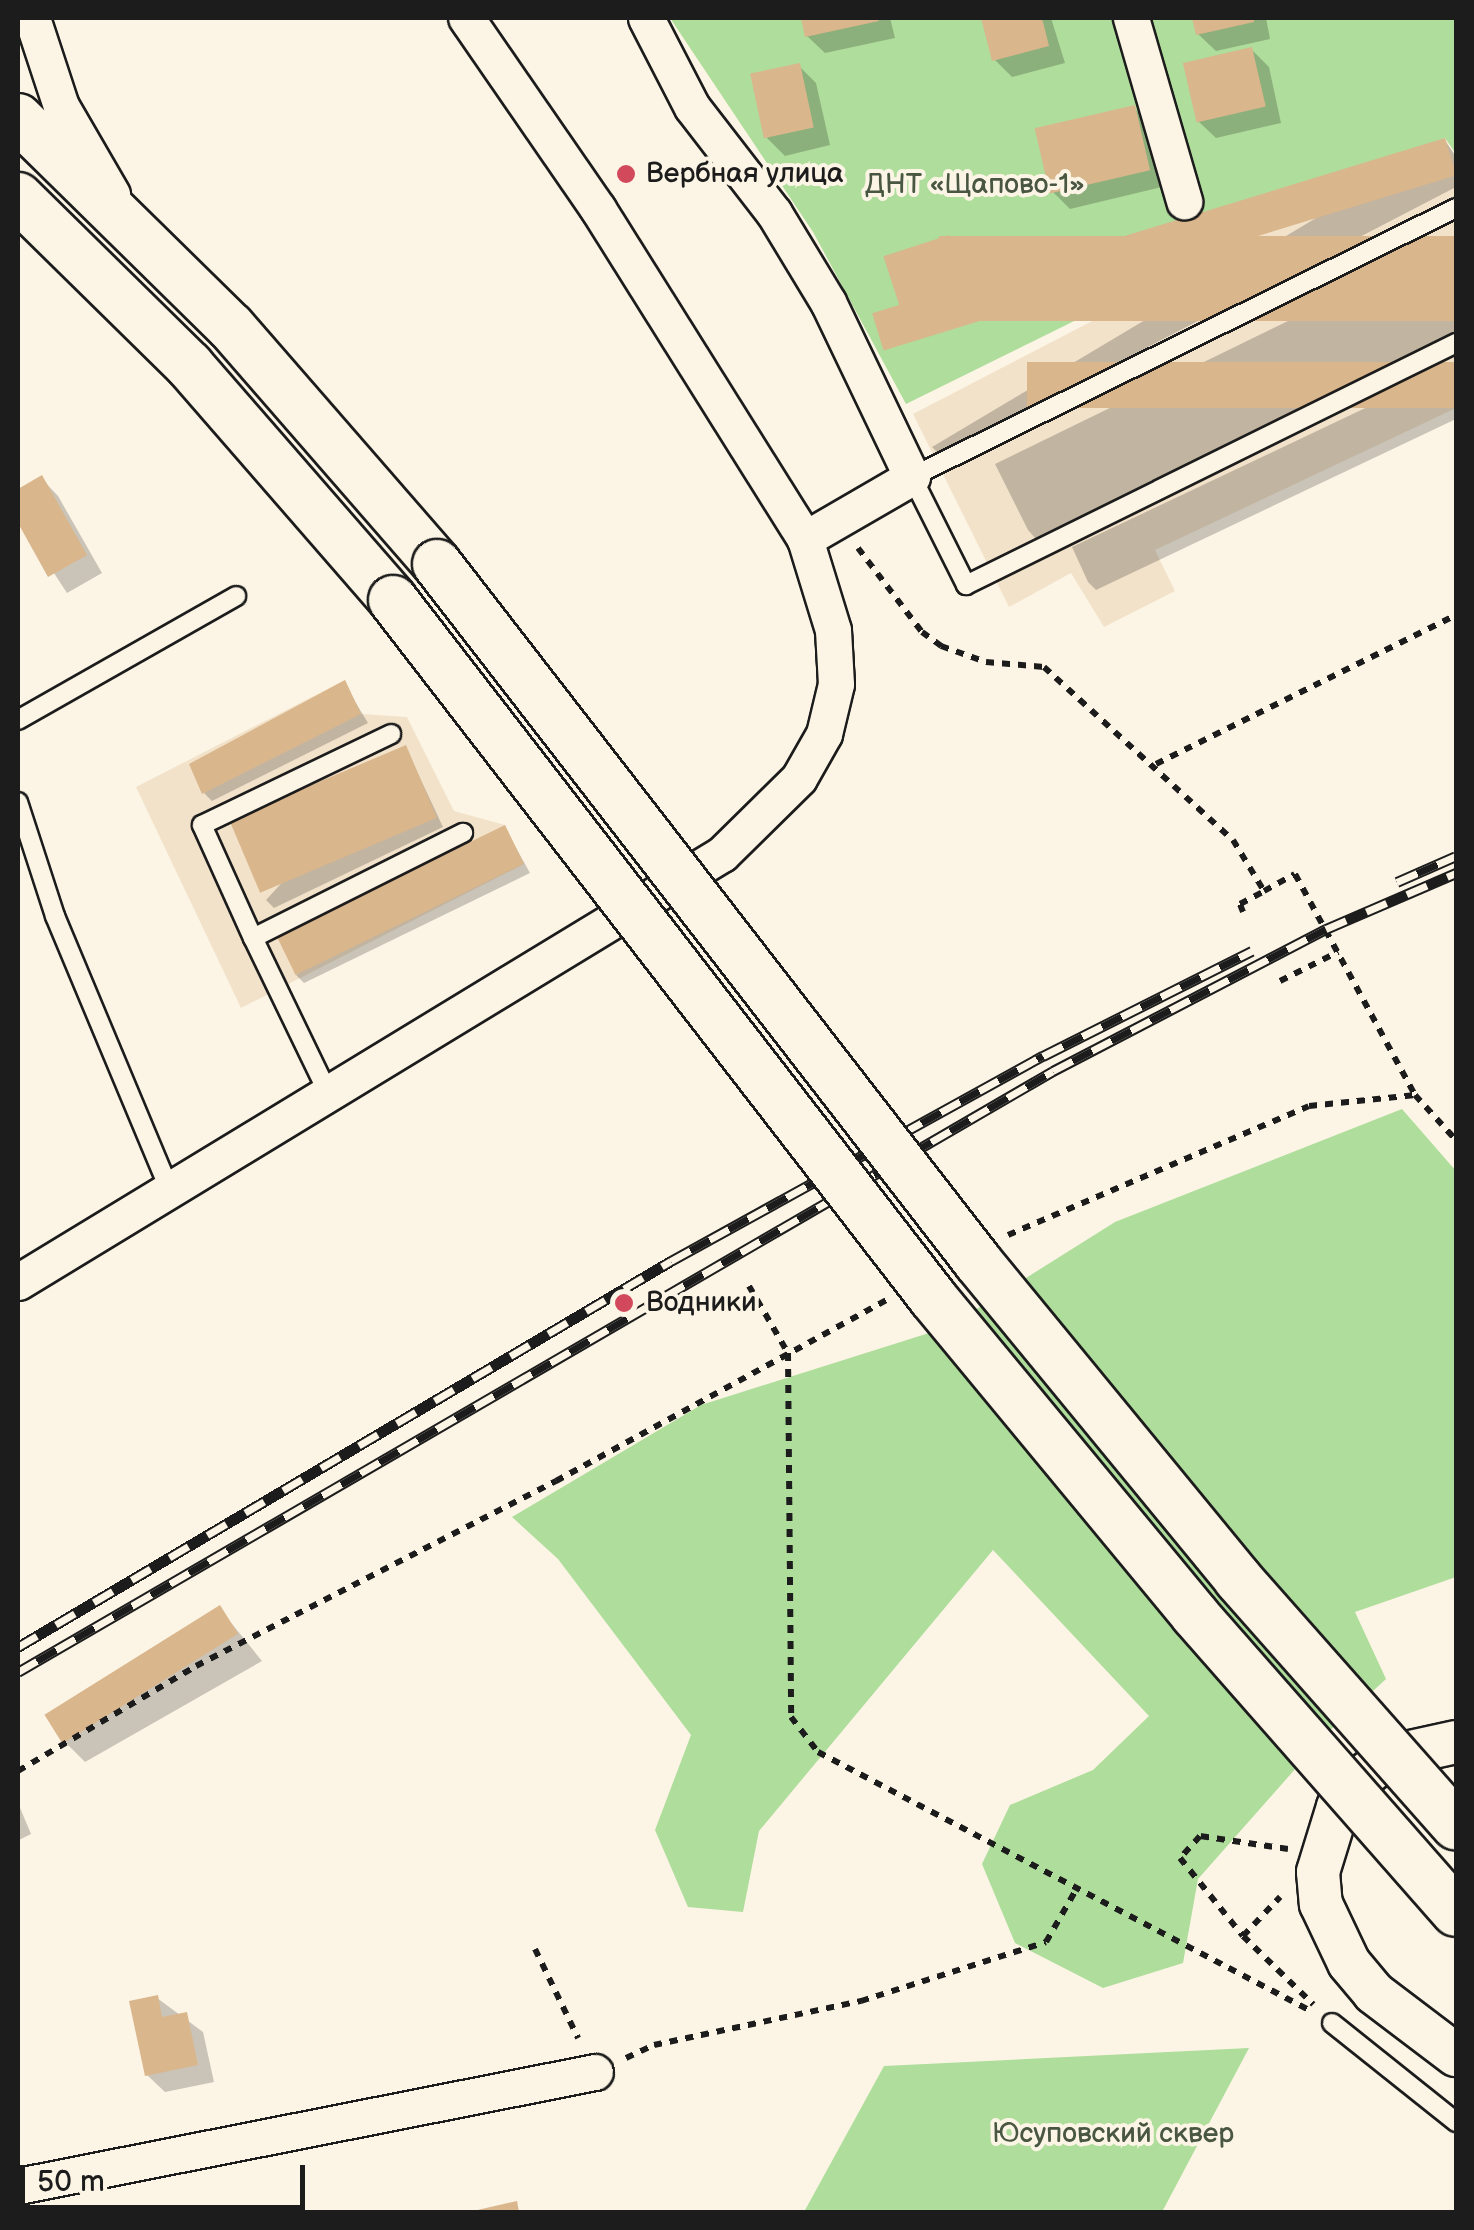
<!DOCTYPE html>
<meta charset="utf-8">
<style>
body{margin:0}
#map{position:relative;width:1474px;height:2230px;overflow:hidden;background:#fcf5e5;font-family:"Balsamiq Sans",sans-serif}
div>[style]{position:absolute}
.built>*{inset:0;background:#f2e2ca}
.green>*{inset:0;background:#afdd9c}
.shadow>*{inset:0;background:#0003}
.building>*{inset:0;background:#dab68c;transform-origin:0 0}
.path>*{height:6px;margin-top:-3px;transform-origin:0;background:repeating-linear-gradient(90deg,#1c1c1c 0 8px,transparent 0 16px)}
.roads{filter:drop-shadow(2px 0 #1c1c1c) drop-shadow(-2px 0 #1c1c1c) drop-shadow(0 2px #1c1c1c) drop-shadow(0 -2px #1c1c1c)}
.service>*{height:18px;margin:-9px;padding:0 9px;transform-origin:9px;border-radius:9px;background:#fcf5e5}
.minor>*{height:35px;margin:-17.5px;padding:0 17.5px;transform-origin:17.5px;border-radius:17.5px;background:#fcf5e5}
.tertiary>*{height:42px;margin:-21px;padding:0 21px;transform-origin:21px;border-radius:21px;background:#fcf5e5}
.secondary>*{height:48px;margin:-24px;padding:0 24px;transform-origin:24px;border-radius:24px;background:#fcf5e5}
.rail>*{height:11px;margin-top:-5.5px;transform-origin:0;background:repeating-linear-gradient(90deg,#fcf5e5 0 22px,#1c1c1c 0 44px);box-sizing:border-box;border-block:2px solid #1c1c1c}
.bridges{filter:drop-shadow(2px 0 #1c1c1c) drop-shadow(-2px 0 #1c1c1c) drop-shadow(0 2px #1c1c1c) drop-shadow(0 -2px #1c1c1c)}
.secondary-bridge>*{height:48px;margin:-24px;padding:0 24px;transform-origin:24px;border-radius:24px;background:#fcf5e5}
.dots>*{width:28px;height:28px;translate:-50% -50%;box-sizing:border-box;border:5px solid #fcf5e5;border-radius:50%}
span{translate:-50% -50%;white-space:nowrap;text-align:center;line-height:1.15;-webkit-text-stroke:8px #fcf5e5;paint-order:stroke}
.poi-label{font-size:28px;color:#1c1c1c}
.left{translate:0 -50%;text-align:left}
.park-label{font-size:28px;color:#485642}
.frame{position:absolute;inset:0;border:20px solid #1c1c1c;pointer-events:none}
.scale{position:absolute;left:20px;top:2165px;width:285px;height:45px;box-sizing:border-box;border:5px solid #1c1c1c;border-top:0;padding-left:12px;font-size:30px;line-height:35px;white-space:nowrap;color:#1c1c1c;-webkit-text-stroke:8px #fcf5e5;paint-order:stroke}
</style>
<div id="map">
<div class="built">
<i style="clip-path:polygon(1445px 138px,1456px 159px,1456px 408px,1155px 550px,1175px 591px,1104px 627px,1071px 573px,1009px 607px,913px 414px)"></i>
<i style="clip-path:polygon(345px 680px,361px 714px,407px 717px,454px 811px,505px 825px,524px 864px,241px 1008px,136px 787px)"></i>
</div>
<div class="green">
<i style="clip-path:polygon(670px 18px,1456px 18px,1456px 154px,1445px 138px,906px 404px,813px 232px)"></i>
<i style="clip-path:polygon(1402px 1109px,1456px 1171px,1456px 1577px,1355px 1612px,1386px 1679px,1327px 1733px,1198px 1879px,1183px 1963px,1103px 1988px,1015px 1943px,982px 1864px,1010px 1805px,1093px 1770px,1149px 1716px,993px 1550px,759px 1831px,743px 1912px,688px 1907px,655px 1830px,691px 1735px,558px 1559px,512px 1517px,701px 1405px,948px 1327px,1115px 1222px)"></i>
<i style="clip-path:polygon(1249px 2048px,1162px 2212px,804px 2212px,884px 2066px)"></i>
</div>
<div class="shadow">
<i style="clip-path:polygon(803px 18px,890px 18px,895px 38px,825px 53px,807px 36px)"></i>
<i style="clip-path:polygon(984px 18px,1051px 18px,1065px 63px,1012px 77px,995px 60px)"></i>
<i style="clip-path:polygon(1195px 18px,1266px 18px,1270px 39px,1216px 51px,1198px 34px)"></i>
<i style="clip-path:polygon(1252px 50px,1269px 67px,1281px 123px,1216px 138px,1198px 121px)"></i>
<i style="clip-path:polygon(799px 66px,816px 83px,830px 145px,785px 156px,767px 138px)"></i>
<i style="clip-path:polygon(1134px 108px,1151px 125px,1166px 186px,1070px 209px,1053px 192px)"></i>
<i style="clip-path:polygon(1445px 141px,1456px 156px,1456px 187px,940px 455px,932px 447px)"></i>
<i style="clip-path:polygon(948px 238px,965px 255px,983px 307px,921px 327px,904px 310px)"></i>
<i style="clip-path:polygon(1456px 239px,1456px 333px,1036px 539px,1028px 530px,995px 464px)"></i>
<i style="clip-path:polygon(1456px 365px,1456px 419px,1096px 590px,1088px 582px,1072px 547px)"></i>
<i style="clip-path:polygon(41px 478px,58px 496px,102px 573px,67px 593px,18px 518px,18px 492px)"></i>
<i style="clip-path:polygon(344px 683px,368px 723px,212px 801px,204px 793px)"></i>
<i style="clip-path:polygon(406px 748px,443px 827px,274px 908px,266px 900px)"></i>
<i style="clip-path:polygon(505px 828px,530px 873px,304px 983px,296px 975px)"></i>
<i style="clip-path:polygon(219px 1608px,262px 1661px,85px 1762px,59px 1736px)"></i>
<i style="clip-path:polygon(18px 1803px,31px 1834px,19px 1840px,18px 1838px)"></i>
<i style="clip-path:polygon(157px 1998px,203px 2032px,214px 2082px,165px 2092px,147px 2075px)"></i>
</div>
<div class="building">
<i style="clip-path:polygon(801px 18px,878px 18px,879px 21px,805px 37px)"></i>
<i style="clip-path:polygon(981px 18px,1042px 18px,1049px 46px,992px 61px)"></i>
<i style="clip-path:polygon(1192px 18px,1254px 18px,1254px 22px,1196px 35px)"></i>
<i style="left:1252px;top:47px;width:61px;height:71px;rotate:77deg"></i>
<i style="left:800px;top:63px;width:66px;height:51px;rotate:78deg"></i>
<i style="left:1135px;top:105px;width:67px;height:103px;rotate:77deg"></i>
<i style="left:1445px;top:138px;width:39px;height:599px;rotate:73deg"></i>
<i style="left:949px;top:235px;width:57px;height:69px;rotate:72deg"></i>
<i style="left:1456px;top:236px;width:85px;height:517px;rotate:90deg"></i>
<i style="left:1456px;top:362px;width:46px;height:429px;rotate:90deg"></i>
<i style="clip-path:polygon(42px 475px,87px 555px,48px 577px,18px 523px,18px 489px)"></i>
<i style="clip-path:polygon(345px 680px,361px 714px,202px 794px,189px 764px)"></i>
<i style="left:406px;top:745px;width:79px;height:192px;rotate:67deg"></i>
<i style="left:505px;top:825px;width:43px;height:254px;rotate:64deg"></i>
<i style="left:220px;top:1605px;width:34px;height:207px;rotate:58deg"></i>
<i style="clip-path:polygon(158px 1995px,162px 2017px,187px 2012px,198px 2065px,145px 2076px,129px 2001px)"></i>
<i style="clip-path:polygon(517px 2201px,519px 2212px,473px 2212px,473px 2211px)"></i>
</div>
<div class="path">
<i style="left:858px;top:548px;width:106px;rotate:52.7deg"></i>
<i style="left:922px;top:632px;width:24px;rotate:36deg"></i>
<i style="left:941px;top:646px;width:48px;rotate:19.6deg"></i>
<i style="left:986px;top:662px;width:58px;rotate:4.9deg"></i>
<i style="left:1044px;top:667px;width:256px;rotate:42.5deg"></i>
<i style="left:1233px;top:840px;width:60px;rotate:58.7deg"></i>
<i style="left:1264px;top:891px;width:35px;rotate:-29deg"></i>
<i style="left:1295px;top:874px;width:251px;rotate:61.5deg"></i>
<i style="left:1415px;top:1095px;width:61px;rotate:47.7deg"></i>
<i style="left:1156px;top:764px;width:335px;rotate:-26.4deg"></i>
<i style="left:1243px;top:912px;width:9px;rotate:-111deg"></i>
<i style="left:1240px;top:904px;width:27px;rotate:-28deg"></i>
<i style="left:1280px;top:981px;width:65px;rotate:-26.6deg"></i>
<i style="left:1008px;top:1235px;width:327px;rotate:-23.2deg"></i>
<i style="left:1309px;top:1106px;width:107px;rotate:-5.9deg"></i>
<i style="left:749px;top:1286px;width:78px;rotate:59.8deg"></i>
<i style="left:788px;top:1353px;width:364px;rotate:89.5deg"></i>
<i style="left:791px;top:1717px;width:44px;rotate:52.4deg"></i>
<i style="left:818px;top:1752px;width:557px;rotate:27.72deg"></i>
<i style="left:18px;top:1771px;width:207px;rotate:-30.5deg"></i>
<i style="left:196px;top:1666px;width:405px;rotate:-27.2deg"></i>
<i style="left:556px;top:1481px;width:377px;rotate:-28.7deg"></i>
<i style="left:1288px;top:1849px;width:89px;rotate:-171.6deg"></i>
<i style="left:1200px;top:1836px;width:30px;rotate:132deg"></i>
<i style="left:1180px;top:1858px;width:100px;rotate:51.1deg"></i>
<i style="left:1243px;top:1936px;width:98px;rotate:44.2deg"></i>
<i style="left:1243px;top:1936px;width:54px;rotate:-46.5deg"></i>
<i style="left:535px;top:1949px;width:99px;rotate:64.2deg"></i>
<i style="left:626px;top:2058px;width:31px;rotate:-25deg"></i>
<i style="left:654px;top:2045px;width:212px;rotate:-12deg"></i>
<i style="left:861px;top:2001px;width:194px;rotate:-17.7deg"></i>
<i style="left:1046px;top:1942px;width:62px;rotate:-60.1deg"></i>
</div>
<div class="roads">
<div class="service">
<i style="left:1456px;top:208px;width:607px;rotate:153.69deg"></i>
<i style="left:912px;top:477px;width:121px;rotate:63.4deg"></i>
<i style="left:966px;top:585px;width:547px;rotate:-26.28deg"></i>
<i style="left:18px;top:720px;width:251px;rotate:-29.6deg"></i>
<i style="left:18px;top:802px;width:120px;rotate:72deg"></i>
<i style="left:55px;top:916px;width:300px;rotate:67.3deg"></i>
<i style="left:253px;top:938px;width:124px;rotate:-114.3deg"></i>
<i style="left:202px;top:825px;width:210px;rotate:-25.7deg"></i>
<i style="left:329px;top:1095px;width:174px;rotate:-115.8deg"></i>
<i style="left:253px;top:938px;width:235px;rotate:-26.6deg"></i>
<i style="left:1332px;top:2023px;width:159px;rotate:38.6deg"></i>
</div>
<div class="minor">
<i style="left:32px;top:18px;width:93px;rotate:71.8deg"></i>
<i style="left:61px;top:106px;width:102px;rotate:59.9deg"></i>
<i style="left:646px;top:18px;width:100px;rotate:62.7deg"></i>
<i style="left:692px;top:107px;width:134px;rotate:52.3deg"></i>
<i style="left:774px;top:213px;width:104px;rotate:58.8deg"></i>
<i style="left:828px;top:302px;width:194px;rotate:64.4deg"></i>
<i style="left:912px;top:477px;width:124px;rotate:149.9deg"></i>
<i style="left:1131px;top:18px;width:191px;rotate:73.8deg"></i>
<i style="left:18px;top:1282px;width:824px;rotate:-31.3deg"></i>
<i style="left:722px;top:854px;width:108px;rotate:-44.6deg"></i>
<i style="left:799px;top:778px;width:51px;rotate:-60.4deg"></i>
<i style="left:824px;top:734px;width:51px;rotate:-76.5deg"></i>
<i style="left:836px;top:684px;width:54px;rotate:-93.2deg"></i>
<i style="left:833px;top:630px;width:95px;rotate:-107.1deg"></i>
<i style="left:805px;top:539px;width:390px;rotate:-122.1deg"></i>
<i style="left:598px;top:209px;width:232px;rotate:-124.6deg"></i>
<i style="left:18px;top:2186px;width:588px;rotate:-11.18deg"></i>
</div>
<div class="tertiary">
<i style="left:1456px;top:1742px;width:70px;rotate:167.6deg"></i>
<i style="left:1388px;top:1757px;width:37px;rotate:142deg"></i>
<i style="left:1359px;top:1780px;width:34px;rotate:128deg"></i>
<i style="left:1338px;top:1807px;width:68px;rotate:107.1deg"></i>
<i style="left:1318px;top:1872px;width:32px;rotate:85deg"></i>
<i style="left:1321px;top:1904px;width:65px;rotate:64.6deg"></i>
<i style="left:1349px;top:1963px;width:39px;rotate:50deg"></i>
<i style="left:1374px;top:1993px;width:103px;rotate:37.1deg"></i>
</div>
<div class="secondary">
<i style="left:18px;top:118px;width:298px;rotate:44.5deg"></i>
<i style="left:231px;top:327px;width:314px;rotate:49deg"></i>
<i style="left:18px;top:197px;width:240px;rotate:44.5deg"></i>
<i style="left:189px;top:365px;width:311px;rotate:49deg"></i>
</div>
</div>
<div class="rail">
<i style="left:1397px;top:882px;width:64px;rotate:-23.8deg"></i>
<i style="left:18px;top:1647px;width:759px;rotate:-30.59deg"></i>
<i style="left:671px;top:1261px;width:425px;rotate:-28.9deg"></i>
<i style="left:1043px;top:1056px;width:234px;rotate:-26.7deg"></i>
<i style="left:18px;top:1672px;width:1197px;rotate:-30.14deg"></i>
<i style="left:1053px;top:1071px;width:308px;rotate:-27.5deg"></i>
<i style="left:1326px;top:929px;width:142px;rotate:-23.3deg"></i>
</div>
<div class="bridges">
<div class="secondary-bridge">
<i style="left:437px;top:564px;width:883px;rotate:52.22deg"></i>
<i style="left:978px;top:1262px;width:410px;rotate:50.6deg"></i>
<i style="left:1238px;top:1579px;width:329px;rotate:48.5deg"></i>
<i style="left:393px;top:600px;width:882px;rotate:52.27deg"></i>
<i style="left:933px;top:1298px;width:411px;rotate:50.4deg"></i>
<i style="left:1195px;top:1615px;width:395px;rotate:48.7deg"></i>
</div>
</div>
<div class="dots">
<i style="left:626px;top:174px;background:#d1495b"></i>
<i style="left:624px;top:1303px;background:#d1495b"></i>
</div>
<div class="poi-label">
<span class="left" style="left:646px;top:174px">Вербная улица</span>
<span class="left" style="left:646px;top:1303px">Водники</span>
</div>
<div class="park-label">
<span style="left:975px;top:185px">ДНТ «Щапово-1»</span>
<span style="left:1113px;top:2134px">Юсуповский сквер</span>
</div>
<div class="frame"></div>
<div class="scale">50 m</div>
</div>
